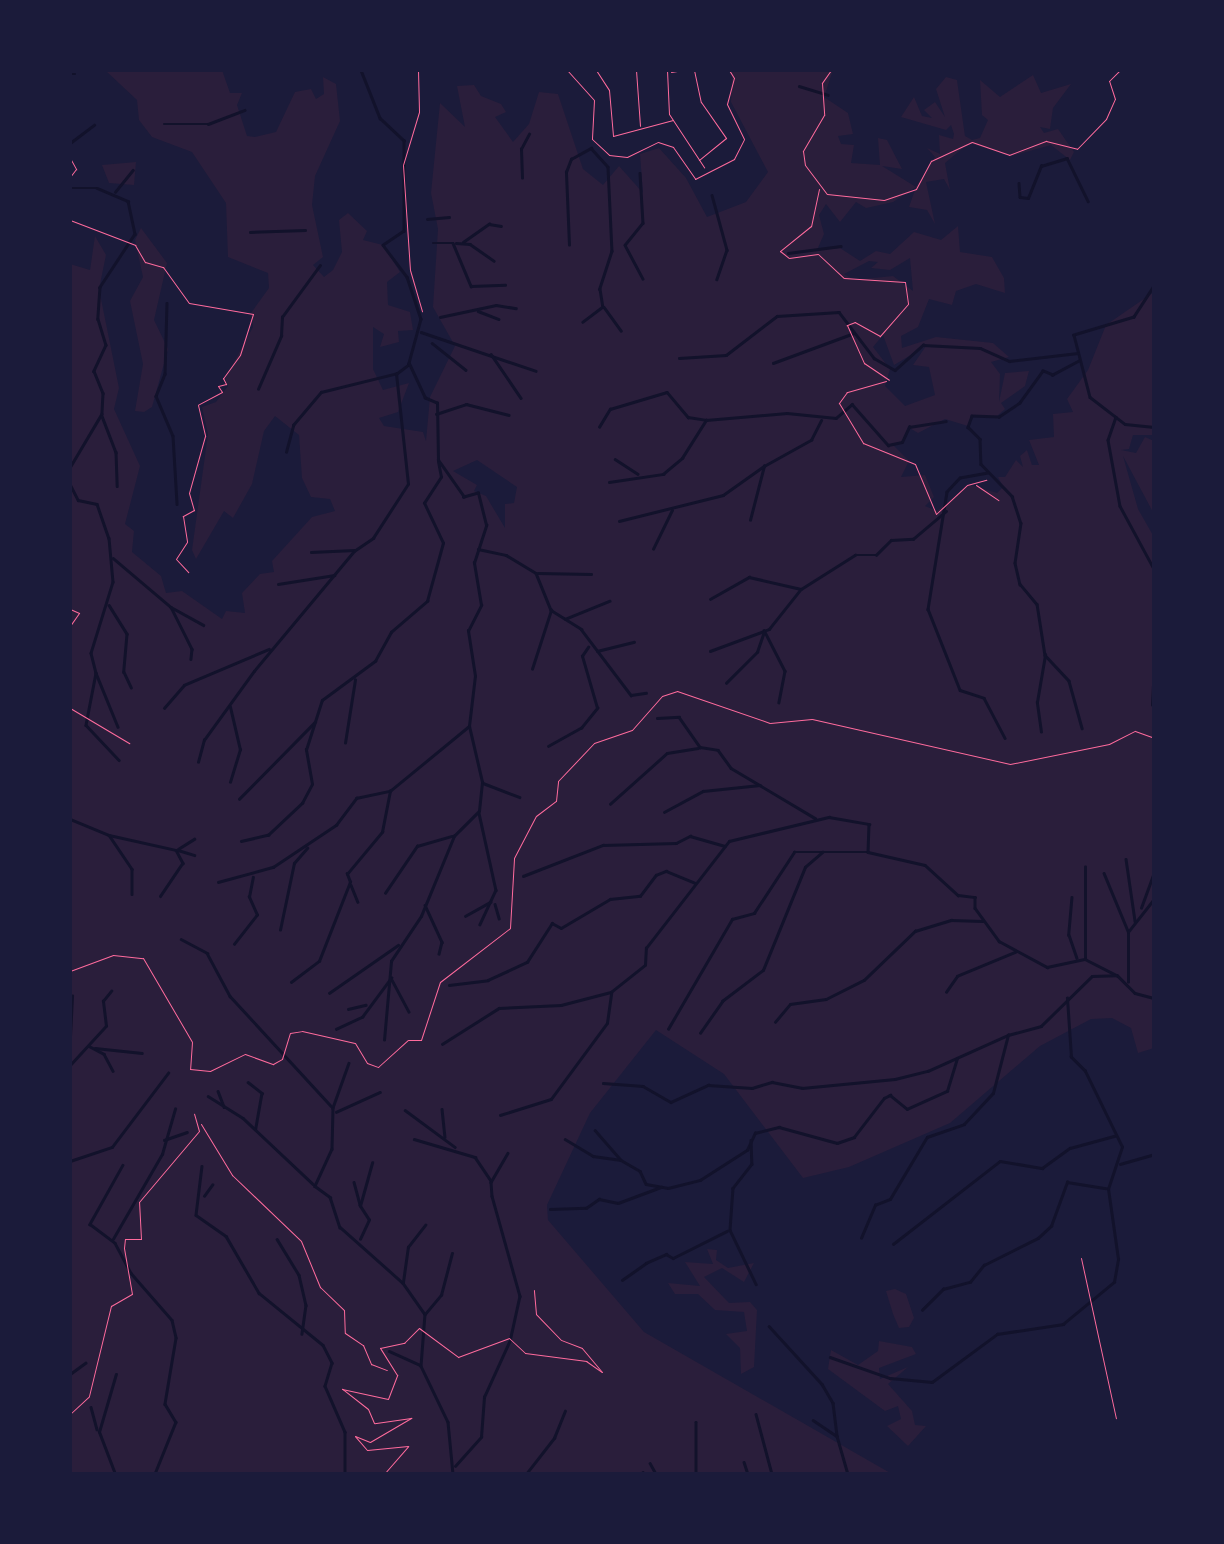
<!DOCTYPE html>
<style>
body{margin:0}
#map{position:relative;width:1224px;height:1544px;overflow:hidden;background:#1b1b3a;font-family:Cabin,sans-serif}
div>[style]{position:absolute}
.green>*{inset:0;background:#2a1e3b}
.stream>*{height:2.5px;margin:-1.25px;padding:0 1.25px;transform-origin:1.25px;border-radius:1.25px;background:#12122b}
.path>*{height:1px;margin:-0.5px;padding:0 0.5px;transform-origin:0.5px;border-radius:0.5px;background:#ff6b9d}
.service>*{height:1px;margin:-0.5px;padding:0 0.5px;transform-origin:0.5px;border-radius:0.5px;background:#ff6b9d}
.minor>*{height:1px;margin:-0.5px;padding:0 0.5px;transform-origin:0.5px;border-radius:0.5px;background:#ff6b9d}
span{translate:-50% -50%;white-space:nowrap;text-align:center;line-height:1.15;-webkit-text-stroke:10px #1b1b3a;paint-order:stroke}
.frame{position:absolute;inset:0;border:72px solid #1b1b3a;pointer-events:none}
</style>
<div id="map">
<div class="green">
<i style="clip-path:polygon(evenodd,105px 70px,222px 70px,230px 93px,242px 93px,237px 105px,247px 136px,255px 137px,276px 132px,295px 92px,311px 89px,316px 99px,324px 94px,323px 77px,336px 84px,340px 121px,315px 176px,312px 205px,323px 257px,313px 265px,324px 277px,333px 270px,342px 252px,339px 220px,348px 213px,367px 231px,363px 240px,383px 245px,400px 272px,387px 282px,388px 305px,410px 312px,413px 330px,398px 331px,399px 342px,380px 347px,384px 334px,373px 327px,373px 369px,383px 390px,409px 383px,398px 412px,379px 418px,384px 426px,423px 432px,426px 441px,430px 397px,455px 346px,433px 307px,438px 229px,431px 193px,440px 103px,465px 127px,457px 86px,474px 85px,481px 96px,501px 104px,506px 112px,495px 117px,513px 142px,529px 124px,539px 92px,558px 94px,583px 169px,603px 185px,619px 166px,643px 193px,640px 154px,659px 148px,686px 178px,707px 217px,746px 202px,768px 172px,731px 102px,732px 70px,833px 70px,824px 97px,848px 113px,853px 134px,838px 136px,841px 144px,854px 145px,851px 163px,880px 165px,878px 138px,887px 140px,902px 169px,882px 166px,916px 187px,935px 157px,927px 148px,940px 154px,939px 135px,953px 139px,954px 134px,951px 125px,946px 130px,901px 117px,914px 97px,922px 116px,932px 118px,924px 110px,935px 102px,945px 117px,936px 89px,946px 77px,957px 80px,965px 136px,972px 140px,980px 138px,988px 120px,982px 115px,980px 80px,1000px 97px,1033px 75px,1041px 93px,1071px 84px,1053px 108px,1050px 129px,1040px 127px,1044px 133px,1058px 129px,1074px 152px,1070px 160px,1051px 145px,1011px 156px,969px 143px,945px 163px,950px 190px,944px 179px,926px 182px,935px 224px,927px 210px,909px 207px,916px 187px,893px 202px,866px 208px,856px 202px,840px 222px,826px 204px,819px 215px,824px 234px,817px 250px,840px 248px,860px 261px,876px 251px,890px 254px,914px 232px,941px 240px,958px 226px,960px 252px,992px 257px,1004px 278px,1005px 293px,976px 284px,956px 291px,952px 305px,929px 299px,918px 327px,901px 336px,902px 348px,936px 337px,993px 343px,1009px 357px,991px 362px,1000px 374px,999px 402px,1005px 373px,1029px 371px,1025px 386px,1001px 403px,1005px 409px,996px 417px,972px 416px,968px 426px,945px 419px,918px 433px,908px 427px,902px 442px,892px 444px,909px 461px,901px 477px,925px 475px,934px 497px,925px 506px,937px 511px,970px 485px,997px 493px,1003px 487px,998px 477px,1005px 477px,1016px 460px,1023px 467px,1020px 456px,1027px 450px,1032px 465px,1039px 465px,1029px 440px,1054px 437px,1053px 414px,1073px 412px,1067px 399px,1088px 370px,1106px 325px,1154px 292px,1154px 435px,1133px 435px,1129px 449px,1121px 450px,1136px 453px,1145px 437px,1154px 441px,1154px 514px,1123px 456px,1138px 509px,1154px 537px,1154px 1048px,1138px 1053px,1131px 1028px,1112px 1018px,1091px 1019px,1040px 1046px,950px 1123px,849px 1167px,803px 1178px,724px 1074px,656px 1030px,590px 1113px,547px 1205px,548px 1220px,644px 1332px,892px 1474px,70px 1474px,70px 264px,90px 270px,95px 236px,106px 255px,99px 289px,119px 388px,114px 409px,140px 466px,125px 524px,134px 531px,132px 552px,161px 576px,166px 593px,182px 591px,222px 619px,226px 611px,245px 613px,242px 593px,260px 574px,274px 572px,272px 561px,312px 517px,335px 511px,330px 499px,311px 497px,302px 478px,299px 435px,275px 416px,264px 431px,252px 484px,233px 518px,224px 511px,196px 559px,192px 550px,208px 434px,202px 407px,216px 402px,228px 386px,225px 379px,253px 327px,251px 313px,269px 288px,268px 273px,228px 257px,226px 203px,192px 152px,152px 137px,139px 120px,137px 100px,105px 70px,910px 258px,913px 291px,893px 276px,854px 280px,844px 274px,869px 261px,878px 262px,871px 268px,890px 270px,910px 258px,105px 70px,883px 335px,894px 365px,926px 346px,913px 365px,929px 367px,935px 395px,905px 406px,885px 386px,890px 369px,873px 347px,883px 335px,105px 70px,477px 460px,517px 487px,514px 503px,505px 504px,505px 528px,486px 496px,474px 491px,477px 485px,453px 471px,477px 460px)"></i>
<i style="clip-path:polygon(136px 162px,134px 185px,109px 183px,102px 165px)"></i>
<i style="clip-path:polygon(141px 228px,167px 263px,154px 320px,168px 349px,152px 407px,144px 412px,135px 411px,143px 364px,130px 301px,143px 277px,135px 240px)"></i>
<i style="clip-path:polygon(707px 1249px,717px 1250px,716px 1260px,728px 1268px,754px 1263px,744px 1282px,722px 1268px,704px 1277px,729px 1303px,750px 1302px,757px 1310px,754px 1367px,741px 1374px,740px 1348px,726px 1334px,747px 1331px,744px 1312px,715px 1310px,698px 1294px,675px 1294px,668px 1283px,700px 1286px,685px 1262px,713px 1264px)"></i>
<i style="clip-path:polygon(895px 1289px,906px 1294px,914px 1318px,909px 1327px,899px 1328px,893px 1314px,886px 1291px)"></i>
<i style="clip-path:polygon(879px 1341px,912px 1347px,916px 1354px,879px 1368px,880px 1379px,908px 1367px,888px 1384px,912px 1411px,915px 1425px,926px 1426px,908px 1446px,887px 1426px,901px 1419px,898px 1406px,885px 1411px,828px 1369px,831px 1350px,858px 1365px,878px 1351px)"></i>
</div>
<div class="stream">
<i style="left:361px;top:70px;width:52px;rotate:68.4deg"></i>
<i style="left:380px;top:118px;width:33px;rotate:43deg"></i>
<i style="left:404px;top:140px;width:91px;rotate:90deg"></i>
<i style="left:404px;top:231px;width:25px;rotate:146deg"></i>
<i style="left:383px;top:245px;width:40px;rotate:53deg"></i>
<i style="left:407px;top:277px;width:44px;rotate:71.6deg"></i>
<i style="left:421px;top:319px;width:46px;rotate:105.3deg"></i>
<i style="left:70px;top:74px;width:5px"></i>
<i style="left:799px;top:86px;width:30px;rotate:17deg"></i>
<i style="left:164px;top:124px;width:44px"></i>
<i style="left:208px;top:124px;width:39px;rotate:-21deg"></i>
<i style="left:70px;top:143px;width:30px;rotate:-37deg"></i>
<i style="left:640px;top:173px;width:50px;rotate:86.6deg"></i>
<i style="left:643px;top:223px;width:28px;rotate:129deg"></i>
<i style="left:625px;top:245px;width:38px;rotate:62deg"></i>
<i style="left:522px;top:178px;width:29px;rotate:-92deg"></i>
<i style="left:521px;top:149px;width:17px;rotate:-62deg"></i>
<i style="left:1019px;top:183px;width:14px;rotate:86deg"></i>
<i style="left:1020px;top:197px;width:8px;rotate:7deg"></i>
<i style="left:1028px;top:198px;width:35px;rotate:-68deg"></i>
<i style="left:1041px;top:166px;width:27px;rotate:-17deg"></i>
<i style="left:1067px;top:158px;width:48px;rotate:64deg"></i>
<i style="left:70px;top:188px;width:27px"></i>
<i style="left:97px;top:188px;width:34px;rotate:23deg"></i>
<i style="left:128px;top:201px;width:34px;rotate:78deg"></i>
<i style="left:135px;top:234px;width:64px;rotate:123.4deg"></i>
<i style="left:100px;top:287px;width:32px;rotate:94deg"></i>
<i style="left:98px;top:319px;width:27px;rotate:73deg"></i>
<i style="left:106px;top:345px;width:29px;rotate:115deg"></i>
<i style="left:94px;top:371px;width:24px;rotate:68deg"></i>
<i style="left:103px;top:393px;width:21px;rotate:93deg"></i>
<i style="left:102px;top:414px;width:63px;rotate:120.7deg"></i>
<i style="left:115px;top:192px;width:28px;rotate:-51deg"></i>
<i style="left:712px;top:195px;width:57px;rotate:74.7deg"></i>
<i style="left:727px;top:250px;width:31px;rotate:109deg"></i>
<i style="left:427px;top:219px;width:22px;rotate:-5deg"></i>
<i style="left:250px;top:232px;width:55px;rotate:-2.1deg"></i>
<i style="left:463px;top:242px;width:32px;rotate:-35deg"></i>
<i style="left:489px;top:224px;width:12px;rotate:9deg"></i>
<i style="left:433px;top:243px;width:20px"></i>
<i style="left:453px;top:243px;width:47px;rotate:67.3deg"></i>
<i style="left:471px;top:286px;width:34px;rotate:-2deg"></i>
<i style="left:456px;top:243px;width:14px;rotate:4deg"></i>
<i style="left:470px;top:244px;width:29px;rotate:35deg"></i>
<i style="left:569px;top:245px;width:73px;rotate:-92.4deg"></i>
<i style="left:566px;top:172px;width:14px;rotate:-69deg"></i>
<i style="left:571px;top:159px;width:23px;rotate:-29deg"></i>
<i style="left:591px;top:148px;width:25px;rotate:48deg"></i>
<i style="left:608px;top:167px;width:84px;rotate:87.3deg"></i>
<i style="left:612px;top:251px;width:40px;rotate:108deg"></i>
<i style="left:600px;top:289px;width:18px;rotate:81deg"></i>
<i style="left:603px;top:307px;width:25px;rotate:143deg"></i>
<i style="left:788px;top:253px;width:53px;rotate:-7.5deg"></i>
<i style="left:1154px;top:286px;width:37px;rotate:123deg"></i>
<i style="left:1134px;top:317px;width:63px;rotate:163.3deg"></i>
<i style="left:1074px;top:335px;width:64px;rotate:75.5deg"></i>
<i style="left:1090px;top:397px;width:44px;rotate:37.6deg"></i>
<i style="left:1125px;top:424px;width:29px;rotate:6deg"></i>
<i style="left:167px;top:303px;width:71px;rotate:91.6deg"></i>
<i style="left:165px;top:374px;width:24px;rotate:112deg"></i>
<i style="left:156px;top:396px;width:43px;rotate:67deg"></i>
<i style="left:173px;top:436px;width:68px;rotate:86.6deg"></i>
<i style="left:604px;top:307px;width:29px;rotate:54deg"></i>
<i style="left:478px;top:311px;width:22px;rotate:21deg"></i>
<i style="left:440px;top:317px;width:57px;rotate:-12.1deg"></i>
<i style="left:496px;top:305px;width:20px;rotate:9deg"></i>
<i style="left:421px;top:332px;width:121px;rotate:18.7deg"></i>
<i style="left:432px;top:343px;width:43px;rotate:38.5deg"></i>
<i style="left:491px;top:354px;width:53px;rotate:55.7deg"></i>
<i style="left:679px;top:358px;width:47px;rotate:-3.7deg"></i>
<i style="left:726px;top:355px;width:64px;rotate:-37.4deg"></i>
<i style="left:777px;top:316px;width:62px;rotate:-3.7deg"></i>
<i style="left:839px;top:312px;width:58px;rotate:52.7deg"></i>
<i style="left:874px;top:358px;width:24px;rotate:30deg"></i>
<i style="left:895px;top:370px;width:38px;rotate:-42deg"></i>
<i style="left:923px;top:345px;width:57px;rotate:3deg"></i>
<i style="left:980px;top:348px;width:32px;rotate:24deg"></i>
<i style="left:1009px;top:361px;width:69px;rotate:-6.6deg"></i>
<i style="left:1079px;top:361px;width:30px;rotate:152deg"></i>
<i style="left:1053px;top:375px;width:11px;rotate:-158deg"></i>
<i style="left:1043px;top:371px;width:39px;rotate:126deg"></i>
<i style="left:1020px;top:403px;width:25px;rotate:146deg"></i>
<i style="left:999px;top:417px;width:27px;rotate:-178deg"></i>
<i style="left:972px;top:416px;width:12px;rotate:110deg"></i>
<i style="left:968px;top:427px;width:17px;rotate:45deg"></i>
<i style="left:980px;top:439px;width:25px;rotate:88deg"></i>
<i style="left:981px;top:464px;width:45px;rotate:45.9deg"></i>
<i style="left:1012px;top:496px;width:28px;rotate:72deg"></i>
<i style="left:1021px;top:523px;width:40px;rotate:98.5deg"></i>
<i style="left:1015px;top:563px;width:22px;rotate:77deg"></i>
<i style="left:1020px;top:584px;width:26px;rotate:50deg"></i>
<i style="left:1037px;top:604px;width:52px;rotate:81.1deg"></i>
<i style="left:1045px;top:655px;width:35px;rotate:47deg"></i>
<i style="left:1069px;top:681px;width:49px;rotate:74.5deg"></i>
<i style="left:773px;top:363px;width:86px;rotate:-20.3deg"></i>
<i style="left:258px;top:389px;width:58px;rotate:-66.5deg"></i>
<i style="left:281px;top:336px;width:19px;rotate:-87deg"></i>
<i style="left:282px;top:317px;width:64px;rotate:-53.8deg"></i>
<i style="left:436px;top:414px;width:32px;rotate:-18deg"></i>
<i style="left:466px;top:404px;width:44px;rotate:14.3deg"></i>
<i style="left:102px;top:416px;width:39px;rotate:69deg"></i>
<i style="left:116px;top:452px;width:34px;rotate:88deg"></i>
<i style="left:1116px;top:417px;width:24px;rotate:109deg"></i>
<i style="left:1108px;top:440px;width:67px;rotate:79.7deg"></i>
<i style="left:1120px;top:506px;width:72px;rotate:61.6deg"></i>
<i style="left:599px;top:427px;width:21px;rotate:-59deg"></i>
<i style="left:610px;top:409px;width:59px;rotate:-16.6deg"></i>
<i style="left:667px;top:392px;width:33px;rotate:50deg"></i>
<i style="left:688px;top:417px;width:18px;rotate:9deg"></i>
<i style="left:286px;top:452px;width:28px;rotate:-75deg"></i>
<i style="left:293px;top:425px;width:43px;rotate:-49.7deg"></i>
<i style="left:321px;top:392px;width:75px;rotate:-13.9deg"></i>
<i style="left:615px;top:459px;width:27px;rotate:33deg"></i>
<i style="left:988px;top:473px;width:28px;rotate:170deg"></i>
<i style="left:960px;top:478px;width:19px;rotate:133deg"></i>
<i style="left:947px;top:492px;width:119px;rotate:99.2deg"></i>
<i style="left:928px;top:609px;width:87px;rotate:68.4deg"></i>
<i style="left:960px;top:690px;width:25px;rotate:18deg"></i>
<i style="left:984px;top:698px;width:45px;rotate:62.3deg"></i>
<i style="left:609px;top:482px;width:55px;rotate:-8.4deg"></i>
<i style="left:663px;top:474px;width:25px;rotate:-40deg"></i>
<i style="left:682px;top:458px;width:45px;rotate:-57.7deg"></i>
<i style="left:706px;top:420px;width:81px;rotate:-4.9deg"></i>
<i style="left:787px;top:413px;width:49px;rotate:5.8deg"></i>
<i style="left:836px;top:418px;width:21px;rotate:-41deg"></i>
<i style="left:852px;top:404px;width:55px;rotate:48.7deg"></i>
<i style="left:888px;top:445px;width:14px;rotate:-12deg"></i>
<i style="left:902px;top:442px;width:17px;rotate:-65deg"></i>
<i style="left:909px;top:427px;width:37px;rotate:-9deg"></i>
<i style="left:70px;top:484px;width:18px;rotate:63deg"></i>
<i style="left:78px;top:500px;width:19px;rotate:12deg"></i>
<i style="left:97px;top:504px;width:36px;rotate:71deg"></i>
<i style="left:109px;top:538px;width:44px;rotate:84.8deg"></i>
<i style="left:113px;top:582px;width:74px;rotate:107.2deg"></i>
<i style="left:91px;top:653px;width:21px;rotate:76deg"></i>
<i style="left:96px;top:673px;width:53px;rotate:100.9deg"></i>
<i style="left:86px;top:725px;width:48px;rotate:46.7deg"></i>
<i style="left:750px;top:520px;width:56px;rotate:-75.5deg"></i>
<i style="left:764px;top:466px;width:54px;rotate:-29deg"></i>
<i style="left:811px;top:440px;width:22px;rotate:-63deg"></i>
<i style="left:619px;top:521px;width:107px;rotate:-14deg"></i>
<i style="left:723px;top:495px;width:50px;rotate:-35.3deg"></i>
<i style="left:478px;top:549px;width:29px;rotate:12deg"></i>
<i style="left:506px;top:555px;width:35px;rotate:31deg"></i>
<i style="left:536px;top:573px;width:40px;rotate:68deg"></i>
<i style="left:551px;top:610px;width:36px;rotate:32deg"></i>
<i style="left:581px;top:629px;width:83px;rotate:52.9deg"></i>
<i style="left:631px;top:695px;width:15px;rotate:-8deg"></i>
<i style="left:653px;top:549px;width:43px;rotate:-64deg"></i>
<i style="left:311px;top:552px;width:43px;rotate:-2.7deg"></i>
<i style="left:113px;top:558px;width:76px;rotate:40.2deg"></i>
<i style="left:171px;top:607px;width:47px;rotate:63.4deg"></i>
<i style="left:192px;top:649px;width:10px;rotate:96deg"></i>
<i style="left:538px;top:573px;width:53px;rotate:1.1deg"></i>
<i style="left:278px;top:584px;width:57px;rotate:-9.1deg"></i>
<i style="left:710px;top:599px;width:45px;rotate:-29.4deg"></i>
<i style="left:749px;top:577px;width:53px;rotate:13deg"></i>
<i style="left:801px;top:589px;width:64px;rotate:-32.2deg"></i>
<i style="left:855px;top:555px;width:21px"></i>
<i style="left:876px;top:555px;width:21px;rotate:-45deg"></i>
<i style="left:891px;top:540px;width:22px;rotate:-3deg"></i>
<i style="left:913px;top:539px;width:43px;rotate:-40.3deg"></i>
<i style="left:109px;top:605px;width:34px;rotate:58deg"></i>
<i style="left:127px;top:634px;width:38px;rotate:95deg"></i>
<i style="left:124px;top:672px;width:17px;rotate:65deg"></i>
<i style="left:171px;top:607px;width:37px;rotate:29deg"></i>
<i style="left:565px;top:619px;width:48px;rotate:-22.2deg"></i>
<i style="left:764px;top:630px;width:46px;rotate:62.9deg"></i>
<i style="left:785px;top:671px;width:32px;rotate:101deg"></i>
<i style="left:597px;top:651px;width:38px;rotate:-14deg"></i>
<i style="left:710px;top:651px;width:63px;rotate:-20.4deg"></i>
<i style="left:769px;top:629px;width:50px;rotate:-51.5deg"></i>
<i style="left:532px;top:669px;width:62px;rotate:-72.1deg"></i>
<i style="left:96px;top:673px;width:58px;rotate:67.8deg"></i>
<i style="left:726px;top:683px;width:44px;rotate:-45deg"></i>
<i style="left:757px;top:652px;width:21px;rotate:-71deg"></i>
<i style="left:1152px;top:705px;width:40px;rotate:-87.1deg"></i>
<i style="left:164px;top:708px;width:30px;rotate:-49deg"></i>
<i style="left:184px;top:685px;width:92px;rotate:-23deg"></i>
<i style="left:657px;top:718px;width:22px;rotate:-3deg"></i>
<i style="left:679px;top:717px;width:37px;rotate:55deg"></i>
<i style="left:700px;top:747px;width:18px;rotate:9deg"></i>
<i style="left:718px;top:750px;width:22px;rotate:54deg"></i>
<i style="left:731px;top:768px;width:98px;rotate:30.8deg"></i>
<i style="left:1041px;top:732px;width:30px;rotate:-98deg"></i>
<i style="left:1037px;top:702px;width:48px;rotate:-80.3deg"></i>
<i style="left:345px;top:743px;width:64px;rotate:-81deg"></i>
<i style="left:548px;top:746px;width:38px;rotate:-29deg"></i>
<i style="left:581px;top:728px;width:26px;rotate:-51deg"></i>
<i style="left:597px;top:708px;width:54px;rotate:-106.1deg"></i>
<i style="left:582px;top:656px;width:11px;rotate:-56deg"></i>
<i style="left:198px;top:762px;width:23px;rotate:-75deg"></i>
<i style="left:204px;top:740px;width:85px;rotate:-54.1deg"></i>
<i style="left:254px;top:671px;width:156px;rotate:-50.2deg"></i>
<i style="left:354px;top:551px;width:23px;rotate:-34deg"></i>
<i style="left:373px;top:538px;width:64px;rotate:-57.1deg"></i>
<i style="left:408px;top:484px;width:111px;rotate:-96.2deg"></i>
<i style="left:396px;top:374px;width:15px;rotate:-37deg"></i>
<i style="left:230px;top:782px;width:34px;rotate:-73deg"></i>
<i style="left:240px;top:750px;width:44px;rotate:-103.1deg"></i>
<i style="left:483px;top:783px;width:39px;rotate:21deg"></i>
<i style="left:239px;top:799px;width:108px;rotate:-45.4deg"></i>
<i style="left:610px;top:804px;width:76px;rotate:-41.8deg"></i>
<i style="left:667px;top:753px;width:31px;rotate:-9deg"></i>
<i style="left:664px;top:812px;width:44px;rotate:-28.3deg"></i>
<i style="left:703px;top:791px;width:57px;rotate:-6deg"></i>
<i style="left:479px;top:813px;width:79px;rotate:77.6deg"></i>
<i style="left:496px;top:890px;width:38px;rotate:115deg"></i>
<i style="left:70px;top:819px;width:42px;rotate:22.3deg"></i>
<i style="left:109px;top:835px;width:41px;rotate:55.9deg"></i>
<i style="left:132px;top:869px;width:25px;rotate:90deg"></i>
<i style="left:109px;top:835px;width:69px;rotate:12.6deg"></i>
<i style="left:176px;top:850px;width:15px;rotate:62deg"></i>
<i style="left:183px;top:863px;width:40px;rotate:124deg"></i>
<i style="left:241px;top:841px;width:28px;rotate:-13deg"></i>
<i style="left:268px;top:835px;width:47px;rotate:-43.3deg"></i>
<i style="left:302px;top:803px;width:21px;rotate:-62deg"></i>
<i style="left:312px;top:784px;width:35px;rotate:-100deg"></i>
<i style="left:306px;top:750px;width:52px;rotate:-72.3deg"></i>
<i style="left:322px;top:700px;width:66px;rotate:-36.3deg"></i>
<i style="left:375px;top:661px;width:33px;rotate:-61deg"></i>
<i style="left:391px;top:632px;width:48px;rotate:-40.7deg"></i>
<i style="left:427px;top:601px;width:60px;rotate:-74.6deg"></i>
<i style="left:443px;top:543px;width:44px;rotate:-115.4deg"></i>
<i style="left:424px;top:503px;width:31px;rotate:-57deg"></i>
<i style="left:441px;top:477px;width:15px;rotate:-101deg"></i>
<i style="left:178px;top:849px;width:19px;rotate:-32deg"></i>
<i style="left:178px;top:850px;width:17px;rotate:17deg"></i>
<i style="left:1126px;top:859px;width:63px;rotate:81.7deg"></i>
<i style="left:1104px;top:873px;width:63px;rotate:67.5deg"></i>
<i style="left:523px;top:876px;width:86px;rotate:-21.2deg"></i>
<i style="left:603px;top:845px;width:73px;rotate:-1.6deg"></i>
<i style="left:676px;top:843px;width:16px;rotate:-27deg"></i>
<i style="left:690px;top:836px;width:36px;rotate:16deg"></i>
<i style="left:218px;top:882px;width:57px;rotate:-15.3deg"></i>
<i style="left:273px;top:867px;width:76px;rotate:-33.7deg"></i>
<i style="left:336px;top:825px;width:34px;rotate:-53deg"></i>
<i style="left:356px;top:798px;width:35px;rotate:-12deg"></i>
<i style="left:351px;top:885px;width:18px;rotate:68deg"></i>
<i style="left:385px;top:893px;width:57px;rotate:-55.8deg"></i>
<i style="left:417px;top:846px;width:36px;rotate:-16deg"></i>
<i style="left:1072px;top:897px;width:38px;rotate:95deg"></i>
<i style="left:1069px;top:935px;width:24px;rotate:71deg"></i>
<i style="left:495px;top:904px;width:15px;rotate:74deg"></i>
<i style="left:425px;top:905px;width:41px;rotate:65.3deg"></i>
<i style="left:442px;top:942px;width:12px;rotate:104deg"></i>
<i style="left:1141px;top:908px;width:38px;rotate:-70deg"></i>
<i style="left:465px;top:916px;width:29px;rotate:-29deg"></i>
<i style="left:280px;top:930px;width:68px;rotate:-78.2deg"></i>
<i style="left:294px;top:863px;width:20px;rotate:-49deg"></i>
<i style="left:181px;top:939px;width:30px;rotate:28deg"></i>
<i style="left:207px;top:953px;width:49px;rotate:61.9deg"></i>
<i style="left:230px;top:996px;width:149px;rotate:47.4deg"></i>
<i style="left:234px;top:944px;width:37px;rotate:-52deg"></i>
<i style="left:257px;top:915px;width:20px;rotate:-114deg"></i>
<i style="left:249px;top:897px;width:20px;rotate:-79deg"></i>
<i style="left:1085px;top:959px;width:92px;rotate:-90deg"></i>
<i style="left:291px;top:982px;width:35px;rotate:-37deg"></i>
<i style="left:319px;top:961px;width:85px;rotate:-68.6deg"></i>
<i style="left:350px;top:882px;width:9px;rotate:-111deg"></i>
<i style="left:347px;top:874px;width:55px;rotate:-50.2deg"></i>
<i style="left:382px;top:832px;width:42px;rotate:-79deg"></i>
<i style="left:390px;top:791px;width:101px;rotate:-39.4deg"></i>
<i style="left:1128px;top:982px;width:50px;rotate:-90deg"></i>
<i style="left:1128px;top:932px;width:42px;rotate:-51.8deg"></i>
<i style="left:449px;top:985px;width:39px;rotate:-7deg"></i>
<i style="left:488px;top:980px;width:43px;rotate:-24.8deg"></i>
<i style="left:527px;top:962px;width:46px;rotate:-57.3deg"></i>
<i style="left:552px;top:923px;width:10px;rotate:29deg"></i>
<i style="left:561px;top:928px;width:57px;rotate:-30.6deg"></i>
<i style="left:610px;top:899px;width:30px;rotate:-6deg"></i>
<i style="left:640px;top:896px;width:26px;rotate:-53deg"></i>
<i style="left:656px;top:875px;width:11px;rotate:-22deg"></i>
<i style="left:666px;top:871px;width:31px;rotate:22deg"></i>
<i style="left:946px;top:992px;width:19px;rotate:-55deg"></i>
<i style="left:957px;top:976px;width:63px;rotate:-22.5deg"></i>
<i style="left:329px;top:993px;width:84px;rotate:-34.8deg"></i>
<i style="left:348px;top:1009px;width:18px;rotate:-13deg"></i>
<i style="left:775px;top:1022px;width:23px;rotate:-50deg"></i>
<i style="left:790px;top:1004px;width:36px;rotate:-8deg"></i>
<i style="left:826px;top:999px;width:42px;rotate:-26.6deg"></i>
<i style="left:864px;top:980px;width:71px;rotate:-43.9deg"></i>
<i style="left:915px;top:931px;width:38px;rotate:-17deg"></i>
<i style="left:951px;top:920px;width:31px;rotate:2deg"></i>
<i style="left:336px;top:1029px;width:29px;rotate:-25deg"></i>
<i style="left:362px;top:1017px;width:49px;rotate:-53.4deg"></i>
<i style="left:391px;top:978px;width:38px;rotate:62deg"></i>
<i style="left:668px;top:1029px;width:127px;rotate:-59.8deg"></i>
<i style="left:732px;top:919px;width:23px;rotate:-15deg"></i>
<i style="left:754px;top:913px;width:73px;rotate:-56.7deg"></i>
<i style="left:794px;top:852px;width:28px"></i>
<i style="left:700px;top:1033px;width:39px;rotate:-55deg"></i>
<i style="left:722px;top:1001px;width:51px;rotate:-37.1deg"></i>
<i style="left:763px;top:970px;width:111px;rotate:-67.8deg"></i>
<i style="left:805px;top:867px;width:23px;rotate:-41deg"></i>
<i style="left:822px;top:852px;width:46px"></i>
<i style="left:70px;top:1036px;width:40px;rotate:-87.1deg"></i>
<i style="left:384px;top:1040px;width:79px;rotate:-84.9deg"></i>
<i style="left:391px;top:961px;width:54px;rotate:-56.3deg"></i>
<i style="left:421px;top:916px;width:87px;rotate:-67.6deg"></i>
<i style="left:454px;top:836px;width:35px;rotate:-45deg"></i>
<i style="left:479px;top:811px;width:29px;rotate:-84deg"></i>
<i style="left:482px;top:782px;width:57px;rotate:-103.1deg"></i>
<i style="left:469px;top:726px;width:50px;rotate:-83.2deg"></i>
<i style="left:475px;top:676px;width:46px;rotate:-98.8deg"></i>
<i style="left:468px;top:631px;width:29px;rotate:-63deg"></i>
<i style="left:481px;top:605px;width:43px;rotate:-99.5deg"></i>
<i style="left:474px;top:563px;width:40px;rotate:-72deg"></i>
<i style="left:486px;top:525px;width:33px;rotate:-104deg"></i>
<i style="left:478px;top:493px;width:15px;rotate:164deg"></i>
<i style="left:464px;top:497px;width:45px;rotate:-125.1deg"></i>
<i style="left:438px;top:460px;width:57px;rotate:-91deg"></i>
<i style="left:437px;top:403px;width:13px;rotate:-157deg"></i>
<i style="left:425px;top:398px;width:38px;rotate:-115deg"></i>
<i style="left:442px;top:1044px;width:67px;rotate:-32.3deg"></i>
<i style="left:499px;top:1008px;width:62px;rotate:-2.8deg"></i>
<i style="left:561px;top:1005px;width:52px;rotate:-14.6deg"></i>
<i style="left:611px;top:992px;width:43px;rotate:-38.5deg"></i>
<i style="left:645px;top:965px;width:17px;rotate:-87deg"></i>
<i style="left:646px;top:948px;width:135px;rotate:-52.2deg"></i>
<i style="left:729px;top:841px;width:103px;rotate:-13.5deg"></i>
<i style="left:829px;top:817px;width:41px;rotate:9.9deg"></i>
<i style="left:869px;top:824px;width:28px;rotate:92deg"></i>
<i style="left:868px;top:852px;width:58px;rotate:12.8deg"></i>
<i style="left:925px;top:865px;width:45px;rotate:42.3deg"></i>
<i style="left:958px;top:895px;width:17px;rotate:7deg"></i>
<i style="left:975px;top:897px;width:11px;rotate:90deg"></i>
<i style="left:975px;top:908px;width:41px;rotate:54deg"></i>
<i style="left:999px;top:941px;width:55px;rotate:28.4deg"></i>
<i style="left:1047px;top:967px;width:39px;rotate:-12deg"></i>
<i style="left:1085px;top:959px;width:36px;rotate:27deg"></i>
<i style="left:1117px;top:975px;width:25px;rotate:45deg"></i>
<i style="left:1135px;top:993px;width:20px;rotate:15deg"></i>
<i style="left:89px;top:1046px;width:17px;rotate:28deg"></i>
<i style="left:104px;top:1054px;width:19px;rotate:62deg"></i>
<i style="left:95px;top:1048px;width:47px;rotate:6.1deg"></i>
<i style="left:349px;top:1063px;width:48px;rotate:109.6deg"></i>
<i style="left:333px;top:1108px;width:41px;rotate:91.4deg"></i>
<i style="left:332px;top:1149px;width:41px;rotate:114.7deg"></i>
<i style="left:315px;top:1186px;width:19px;rotate:36deg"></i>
<i style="left:330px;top:1197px;width:32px;rotate:72deg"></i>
<i style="left:340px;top:1227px;width:84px;rotate:41.6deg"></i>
<i style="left:403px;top:1283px;width:38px;rotate:55deg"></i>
<i style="left:425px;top:1314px;width:52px;rotate:94.4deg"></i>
<i style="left:421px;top:1366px;width:62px;rotate:64.3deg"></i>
<i style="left:448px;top:1422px;width:52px;rotate:84.5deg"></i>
<i style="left:70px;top:1065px;width:53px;rotate:-47.3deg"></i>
<i style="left:106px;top:1026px;width:25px;rotate:-97deg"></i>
<i style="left:103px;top:1001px;width:13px;rotate:-51deg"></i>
<i style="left:248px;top:1082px;width:18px;rotate:38deg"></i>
<i style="left:262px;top:1093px;width:36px;rotate:100deg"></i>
<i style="left:603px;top:1083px;width:40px;rotate:4.3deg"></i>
<i style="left:643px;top:1086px;width:32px;rotate:30deg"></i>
<i style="left:671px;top:1102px;width:41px;rotate:-24.7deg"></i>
<i style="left:708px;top:1085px;width:44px;rotate:3.9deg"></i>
<i style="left:752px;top:1088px;width:21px;rotate:-17deg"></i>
<i style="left:772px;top:1082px;width:31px;rotate:11deg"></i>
<i style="left:802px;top:1088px;width:93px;rotate:-5.5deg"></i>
<i style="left:895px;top:1079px;width:34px;rotate:-14deg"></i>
<i style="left:928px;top:1071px;width:88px;rotate:-24.2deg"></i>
<i style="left:218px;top:1091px;width:17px;rotate:69deg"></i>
<i style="left:208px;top:1096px;width:41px;rotate:32.2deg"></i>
<i style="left:243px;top:1118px;width:96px;rotate:43.3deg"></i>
<i style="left:442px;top:1109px;width:28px;rotate:84deg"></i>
<i style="left:405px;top:1110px;width:62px;rotate:36.5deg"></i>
<i style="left:336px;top:1112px;width:48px;rotate:-24.4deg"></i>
<i style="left:500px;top:1115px;width:53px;rotate:-17.4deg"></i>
<i style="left:551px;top:1099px;width:94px;rotate:-53.6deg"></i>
<i style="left:607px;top:1023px;width:29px;rotate:-82deg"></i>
<i style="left:595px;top:1130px;width:38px;rotate:49deg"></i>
<i style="left:414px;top:1139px;width:64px;rotate:16.4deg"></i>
<i style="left:475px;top:1157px;width:29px;rotate:56deg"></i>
<i style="left:565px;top:1139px;width:33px;rotate:31deg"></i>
<i style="left:593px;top:1156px;width:28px;rotate:8deg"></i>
<i style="left:621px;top:1160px;width:22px;rotate:30deg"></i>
<i style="left:640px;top:1171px;width:14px;rotate:65deg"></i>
<i style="left:646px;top:1184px;width:22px;rotate:10deg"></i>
<i style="left:668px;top:1188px;width:33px;rotate:-14deg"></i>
<i style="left:700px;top:1180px;width:56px;rotate:-32.6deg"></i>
<i style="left:747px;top:1150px;width:19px;rotate:-65deg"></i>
<i style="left:755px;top:1133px;width:25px;rotate:-14deg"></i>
<i style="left:779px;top:1127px;width:60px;rotate:15.4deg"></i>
<i style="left:837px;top:1143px;width:18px;rotate:-19deg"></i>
<i style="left:854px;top:1137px;width:49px;rotate:-52.4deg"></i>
<i style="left:884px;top:1098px;width:7px;rotate:-27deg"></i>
<i style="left:890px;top:1095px;width:22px;rotate:39deg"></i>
<i style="left:907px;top:1109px;width:44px;rotate:-24.2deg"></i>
<i style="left:947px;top:1091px;width:34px;rotate:-73deg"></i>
<i style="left:164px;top:1140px;width:24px;rotate:-19deg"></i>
<i style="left:751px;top:1140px;width:24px;rotate:88deg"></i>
<i style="left:752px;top:1164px;width:31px;rotate:128deg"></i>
<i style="left:733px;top:1188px;width:42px;rotate:94.1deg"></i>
<i style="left:730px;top:1230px;width:60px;rotate:64.3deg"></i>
<i style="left:508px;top:1153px;width:34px;rotate:120deg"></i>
<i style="left:491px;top:1182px;width:14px;rotate:86deg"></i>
<i style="left:492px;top:1196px;width:104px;rotate:74.4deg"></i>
<i style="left:520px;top:1296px;width:42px;rotate:102.4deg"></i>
<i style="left:70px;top:1161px;width:44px;rotate:-18.4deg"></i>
<i style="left:112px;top:1147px;width:93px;rotate:-52.9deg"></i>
<i style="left:1120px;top:1164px;width:35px;rotate:-16deg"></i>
<i style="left:123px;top:1165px;width:68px;rotate:119.2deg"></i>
<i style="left:90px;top:1224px;width:31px;rotate:37deg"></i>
<i style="left:115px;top:1243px;width:34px;rotate:62deg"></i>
<i style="left:131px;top:1273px;width:62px;rotate:48.9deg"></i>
<i style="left:172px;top:1320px;width:18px;rotate:77deg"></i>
<i style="left:176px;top:1338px;width:67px;rotate:99.5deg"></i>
<i style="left:165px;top:1404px;width:21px;rotate:59deg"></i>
<i style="left:176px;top:1422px;width:56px;rotate:112deg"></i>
<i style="left:202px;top:1166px;width:49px;rotate:97deg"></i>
<i style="left:196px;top:1215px;width:37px;rotate:35deg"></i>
<i style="left:226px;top:1236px;width:66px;rotate:59.9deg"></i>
<i style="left:259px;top:1293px;width:82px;rotate:39.1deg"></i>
<i style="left:323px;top:1345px;width:20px;rotate:63deg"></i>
<i style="left:332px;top:1363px;width:24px;rotate:107deg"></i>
<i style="left:325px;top:1386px;width:50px;rotate:66.5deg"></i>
<i style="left:345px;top:1432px;width:42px;rotate:90deg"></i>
<i style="left:354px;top:1182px;width:23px;rotate:75deg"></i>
<i style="left:204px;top:1196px;width:14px;rotate:-54deg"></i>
<i style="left:550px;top:1209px;width:36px;rotate:-2deg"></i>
<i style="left:586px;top:1208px;width:16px;rotate:-35deg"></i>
<i style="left:599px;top:1199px;width:19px;rotate:12deg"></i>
<i style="left:618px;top:1203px;width:46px;rotate:-20.4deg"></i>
<i style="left:861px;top:1238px;width:36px;rotate:-67deg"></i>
<i style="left:875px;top:1205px;width:16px;rotate:-22deg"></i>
<i style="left:890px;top:1199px;width:72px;rotate:-59.2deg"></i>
<i style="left:927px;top:1137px;width:39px;rotate:-19deg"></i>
<i style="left:964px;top:1124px;width:42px;rotate:-46.9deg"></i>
<i style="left:993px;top:1093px;width:60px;rotate:-75.5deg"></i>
<i style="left:1008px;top:1035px;width:34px;rotate:-15deg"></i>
<i style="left:1041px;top:1026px;width:71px;rotate:-44.4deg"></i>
<i style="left:1092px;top:976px;width:24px;rotate:-2deg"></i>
<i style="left:113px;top:1239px;width:98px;rotate:-60deg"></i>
<i style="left:162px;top:1154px;width:47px;rotate:-73.9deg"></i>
<i style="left:277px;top:1239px;width:42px;rotate:58.6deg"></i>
<i style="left:299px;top:1275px;width:31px;rotate:77deg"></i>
<i style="left:306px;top:1305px;width:29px;rotate:98deg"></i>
<i style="left:360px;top:1239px;width:21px;rotate:-65deg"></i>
<i style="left:369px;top:1220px;width:17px;rotate:-123deg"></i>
<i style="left:360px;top:1206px;width:45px;rotate:-74.4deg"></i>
<i style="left:893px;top:1244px;width:135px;rotate:-37.8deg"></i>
<i style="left:1000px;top:1161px;width:43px;rotate:9.5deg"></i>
<i style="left:1042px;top:1168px;width:34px;rotate:-36deg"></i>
<i style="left:1070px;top:1148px;width:46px;rotate:-15.3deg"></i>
<i style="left:622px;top:1280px;width:29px;rotate:-35deg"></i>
<i style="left:646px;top:1263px;width:22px;rotate:-24deg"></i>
<i style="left:666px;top:1254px;width:8px;rotate:30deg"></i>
<i style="left:673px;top:1258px;width:60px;rotate:-26.6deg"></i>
<i style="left:403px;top:1282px;width:35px;rotate:-82deg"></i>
<i style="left:408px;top:1247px;width:28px;rotate:-52deg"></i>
<i style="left:922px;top:1310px;width:30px;rotate:-45deg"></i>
<i style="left:943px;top:1289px;width:28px;rotate:-15deg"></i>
<i style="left:970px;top:1282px;width:22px;rotate:-51deg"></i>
<i style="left:984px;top:1265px;width:60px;rotate:-26.6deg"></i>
<i style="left:1038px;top:1238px;width:18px;rotate:-43deg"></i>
<i style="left:1051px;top:1226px;width:47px;rotate:-70deg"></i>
<i style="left:1067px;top:1182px;width:39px;rotate:9deg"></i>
<i style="left:425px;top:1314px;width:25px;rotate:-50deg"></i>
<i style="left:441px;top:1295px;width:43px;rotate:-75.3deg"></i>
<i style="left:769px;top:1326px;width:79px;rotate:47.6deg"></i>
<i style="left:822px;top:1384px;width:22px;rotate:60deg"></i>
<i style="left:833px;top:1403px;width:33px;rotate:83deg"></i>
<i style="left:389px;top:1351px;width:34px;rotate:24deg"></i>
<i style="left:830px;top:1357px;width:64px;rotate:19.3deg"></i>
<i style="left:890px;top:1378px;width:42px;rotate:5.4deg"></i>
<i style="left:932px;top:1382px;width:81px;rotate:-36.4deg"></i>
<i style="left:997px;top:1334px;width:67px;rotate:-8.6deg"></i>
<i style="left:1063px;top:1324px;width:66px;rotate:-39.5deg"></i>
<i style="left:1114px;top:1282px;width:23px;rotate:-80deg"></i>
<i style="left:1118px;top:1259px;width:71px;rotate:-98.1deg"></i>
<i style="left:1108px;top:1189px;width:44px;rotate:-71.6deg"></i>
<i style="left:1122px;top:1147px;width:85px;rotate:-116deg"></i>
<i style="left:1085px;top:1071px;width:20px;rotate:-135deg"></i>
<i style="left:1071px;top:1057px;width:59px;rotate:-93.9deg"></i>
<i style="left:70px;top:1374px;width:19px;rotate:-36deg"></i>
<i style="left:91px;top:1407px;width:23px;rotate:75deg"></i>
<i style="left:756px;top:1414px;width:62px;rotate:75.1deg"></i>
<i style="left:813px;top:1420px;width:29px;rotate:34deg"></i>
<i style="left:837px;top:1436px;width:40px;rotate:74deg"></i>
<i style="left:696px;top:1422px;width:52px;rotate:90deg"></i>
<i style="left:744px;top:1462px;width:13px;rotate:72deg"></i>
<i style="left:650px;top:1463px;width:13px;rotate:61deg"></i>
<i style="left:455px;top:1466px;width:39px;rotate:-48deg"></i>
<i style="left:481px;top:1437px;width:40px;rotate:-85.7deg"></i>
<i style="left:484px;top:1397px;width:63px;rotate:-65.5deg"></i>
<i style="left:643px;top:1472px;width:2px;rotate:63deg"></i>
<i style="left:115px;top:1474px;width:45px;rotate:-110.9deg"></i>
<i style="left:99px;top:1432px;width:60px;rotate:-73.7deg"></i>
<i style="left:526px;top:1474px;width:46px;rotate:-52.1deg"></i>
<i style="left:554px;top:1438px;width:29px;rotate:-68deg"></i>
</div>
<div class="path">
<i style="left:70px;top:220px;width:70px;rotate:21deg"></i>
<i style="left:135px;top:245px;width:20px;rotate:60deg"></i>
<i style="left:145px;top:262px;width:19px;rotate:16deg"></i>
<i style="left:163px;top:267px;width:44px;rotate:54.2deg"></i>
<i style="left:189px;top:303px;width:65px;rotate:9.8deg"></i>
<i style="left:253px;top:314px;width:43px;rotate:107.6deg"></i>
<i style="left:240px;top:355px;width:29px;rotate:126deg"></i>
<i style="left:223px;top:378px;width:7px;rotate:63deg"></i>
<i style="left:226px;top:384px;width:8px;rotate:166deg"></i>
<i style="left:218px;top:386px;width:7px;rotate:56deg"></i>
<i style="left:222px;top:392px;width:27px;rotate:152deg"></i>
<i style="left:198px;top:405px;width:32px;rotate:77deg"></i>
<i style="left:205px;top:436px;width:59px;rotate:105.7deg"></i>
<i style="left:189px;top:493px;width:18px;rotate:74deg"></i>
<i style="left:194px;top:510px;width:13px;rotate:151deg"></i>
<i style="left:183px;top:516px;width:26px;rotate:81deg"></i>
<i style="left:187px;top:542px;width:20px;rotate:123deg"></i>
<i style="left:176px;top:559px;width:18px;rotate:47deg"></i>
<i style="left:70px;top:609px;width:10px;rotate:24deg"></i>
<i style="left:79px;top:613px;width:16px;rotate:125deg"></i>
<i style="left:70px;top:683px;width:2px;rotate:90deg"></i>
<i style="left:70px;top:708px;width:69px;rotate:30.7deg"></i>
<i style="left:70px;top:971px;width:46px;rotate:-20.4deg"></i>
<i style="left:113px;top:955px;width:30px;rotate:6deg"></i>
<i style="left:143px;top:958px;width:97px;rotate:59.7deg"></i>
<i style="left:192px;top:1042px;width:27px;rotate:94deg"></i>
<i style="left:190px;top:1069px;width:20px;rotate:6deg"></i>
<i style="left:210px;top:1071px;width:39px;rotate:-26deg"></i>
<i style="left:245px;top:1054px;width:30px;rotate:20deg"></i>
<i style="left:273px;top:1064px;width:10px;rotate:-29deg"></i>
<i style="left:282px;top:1059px;width:27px;rotate:-73deg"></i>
<i style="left:290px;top:1033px;width:12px;rotate:-9deg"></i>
<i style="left:302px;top:1031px;width:54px;rotate:12.8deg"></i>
<i style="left:355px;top:1043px;width:23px;rotate:59deg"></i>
<i style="left:367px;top:1063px;width:12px;rotate:20deg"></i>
<i style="left:378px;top:1067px;width:40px;rotate:-42deg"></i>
<i style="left:408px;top:1040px;width:13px"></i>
<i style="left:421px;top:1040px;width:61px;rotate:-71.9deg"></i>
<i style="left:440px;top:982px;width:88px;rotate:-37.6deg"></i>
<i style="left:510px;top:928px;width:70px;rotate:-86.7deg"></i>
<i style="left:514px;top:858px;width:47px;rotate:-62.4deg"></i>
<i style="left:536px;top:816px;width:25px;rotate:-37deg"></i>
<i style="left:556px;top:801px;width:20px;rotate:-84deg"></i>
<i style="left:558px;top:781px;width:52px;rotate:-46.5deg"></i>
<i style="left:594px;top:743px;width:40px;rotate:-18.9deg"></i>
<i style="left:632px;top:730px;width:45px;rotate:-48.6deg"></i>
<i style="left:662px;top:696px;width:16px;rotate:-18deg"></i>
<i style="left:677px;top:691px;width:98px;rotate:19deg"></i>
<i style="left:770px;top:723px;width:42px;rotate:-5.4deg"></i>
<i style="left:812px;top:719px;width:203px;rotate:12.8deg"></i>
<i style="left:1010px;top:764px;width:101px;rotate:-11.4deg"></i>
<i style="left:1109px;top:744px;width:29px;rotate:-27deg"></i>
<i style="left:1135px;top:731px;width:20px;rotate:20deg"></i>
<i style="left:201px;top:1124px;width:60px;rotate:58.7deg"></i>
<i style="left:232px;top:1175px;width:95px;rotate:43.7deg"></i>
<i style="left:301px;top:1241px;width:50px;rotate:67.6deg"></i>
<i style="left:320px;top:1287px;width:33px;rotate:44deg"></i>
<i style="left:344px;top:1310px;width:23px;rotate:88deg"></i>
<i style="left:345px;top:1333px;width:22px;rotate:34deg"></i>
<i style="left:363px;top:1345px;width:21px;rotate:67deg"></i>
<i style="left:371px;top:1364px;width:17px;rotate:21deg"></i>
<i style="left:70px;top:1414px;width:26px;rotate:-43deg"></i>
<i style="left:89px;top:1396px;width:93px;rotate:-76.3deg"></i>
<i style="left:111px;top:1306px;width:24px;rotate:-30deg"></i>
<i style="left:132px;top:1294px;width:47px;rotate:-99.9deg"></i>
<i style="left:124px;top:1248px;width:9px;rotate:-84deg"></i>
<i style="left:125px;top:1239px;width:16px"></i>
<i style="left:141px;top:1239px;width:37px;rotate:-93deg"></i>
<i style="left:139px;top:1202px;width:93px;rotate:-49.8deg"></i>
<i style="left:199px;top:1131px;width:18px;rotate:-106deg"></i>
</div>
<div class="service">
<i style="left:596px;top:70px;width:24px;rotate:57deg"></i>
<i style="left:609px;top:90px;width:46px;rotate:85deg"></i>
<i style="left:613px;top:136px;width:62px;rotate:-14.9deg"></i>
<i style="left:636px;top:70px;width:56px;rotate:85.9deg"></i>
<i style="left:667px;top:70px;width:44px;rotate:87.4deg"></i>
<i style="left:669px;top:114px;width:64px;rotate:56.6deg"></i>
<i style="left:694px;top:70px;width:33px;rotate:78deg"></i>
<i style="left:701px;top:102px;width:44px;rotate:55.2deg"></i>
<i style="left:726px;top:138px;width:35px;rotate:141deg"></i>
<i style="left:671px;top:72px;width:12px;rotate:-9deg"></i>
<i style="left:1081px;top:1258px;width:164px;rotate:77.7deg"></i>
<i style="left:384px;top:1474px;width:37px;rotate:-49deg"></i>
<i style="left:408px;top:1446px;width:41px;rotate:174.4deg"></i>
<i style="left:367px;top:1450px;width:18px;rotate:-131deg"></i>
<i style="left:355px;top:1436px;width:16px;rotate:22deg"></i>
<i style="left:370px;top:1442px;width:48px;rotate:-30.3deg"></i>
<i style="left:411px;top:1418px;width:37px;rotate:172deg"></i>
<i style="left:374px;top:1423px;width:15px;rotate:-113deg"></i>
<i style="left:368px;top:1409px;width:33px;rotate:-142deg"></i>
<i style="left:342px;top:1389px;width:47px;rotate:12.3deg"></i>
<i style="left:388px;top:1399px;width:26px;rotate:-69deg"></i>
<i style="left:397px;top:1375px;width:32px;rotate:-122deg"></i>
<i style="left:380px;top:1348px;width:25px;rotate:-12deg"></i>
<i style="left:404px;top:1343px;width:21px;rotate:-45deg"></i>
<i style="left:419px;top:1328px;width:49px;rotate:36.6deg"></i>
<i style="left:458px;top:1357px;width:54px;rotate:-20.4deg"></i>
<i style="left:509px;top:1338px;width:22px;rotate:43deg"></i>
<i style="left:525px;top:1353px;width:62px;rotate:7.5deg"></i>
<i style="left:586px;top:1361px;width:19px;rotate:35deg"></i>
<i style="left:602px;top:1372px;width:31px;rotate:-130deg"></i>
<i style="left:582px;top:1348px;width:22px;rotate:-159deg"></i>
<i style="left:561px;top:1340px;width:36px;rotate:-134deg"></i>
<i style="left:536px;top:1314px;width:24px;rotate:-95deg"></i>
</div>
<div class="minor">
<i style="left:418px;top:70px;width:42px;rotate:88.6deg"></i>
<i style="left:419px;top:112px;width:55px;rotate:106.8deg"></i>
<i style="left:403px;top:165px;width:105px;rotate:86.2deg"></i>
<i style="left:410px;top:270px;width:43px;rotate:73.7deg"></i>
<i style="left:567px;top:70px;width:40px;rotate:48deg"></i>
<i style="left:594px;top:100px;width:39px;rotate:93deg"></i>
<i style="left:592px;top:139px;width:23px;rotate:43deg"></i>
<i style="left:609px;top:155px;width:18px;rotate:6deg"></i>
<i style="left:627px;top:157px;width:34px;rotate:-26deg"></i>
<i style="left:658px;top:142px;width:16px;rotate:18deg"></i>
<i style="left:673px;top:147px;width:39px;rotate:55deg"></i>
<i style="left:695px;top:179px;width:44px;rotate:-27.1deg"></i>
<i style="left:734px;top:159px;width:22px;rotate:-63deg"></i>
<i style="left:744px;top:139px;width:39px;rotate:-116deg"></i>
<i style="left:727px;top:104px;width:27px;rotate:-75deg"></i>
<i style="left:734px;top:78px;width:9px;rotate:-122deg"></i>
<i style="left:831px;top:70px;width:16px;rotate:125deg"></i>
<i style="left:822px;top:83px;width:32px;rotate:86deg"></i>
<i style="left:824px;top:115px;width:42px;rotate:120.3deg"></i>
<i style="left:803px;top:151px;width:14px;rotate:82deg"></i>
<i style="left:805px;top:165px;width:36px;rotate:53deg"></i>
<i style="left:827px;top:194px;width:57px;rotate:6deg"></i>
<i style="left:884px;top:200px;width:34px;rotate:-19deg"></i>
<i style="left:916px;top:189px;width:32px;rotate:-62deg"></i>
<i style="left:931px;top:161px;width:45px;rotate:-24.9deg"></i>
<i style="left:972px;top:142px;width:39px;rotate:19deg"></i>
<i style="left:1009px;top:155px;width:40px;rotate:-21deg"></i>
<i style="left:1046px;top:141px;width:32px;rotate:14deg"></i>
<i style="left:1077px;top:149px;width:42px;rotate:-46deg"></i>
<i style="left:1106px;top:119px;width:22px;rotate:-66deg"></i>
<i style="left:1115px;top:99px;width:19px;rotate:-108deg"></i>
<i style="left:1109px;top:81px;width:14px;rotate:-45deg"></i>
<i style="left:70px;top:158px;width:13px;rotate:61deg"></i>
<i style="left:76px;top:169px;width:10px;rotate:127deg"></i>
<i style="left:819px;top:189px;width:38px;rotate:102deg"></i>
<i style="left:811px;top:226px;width:40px;rotate:141deg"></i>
<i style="left:780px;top:251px;width:11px;rotate:38deg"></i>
<i style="left:789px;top:258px;width:29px;rotate:-8deg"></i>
<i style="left:818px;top:254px;width:35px;rotate:43deg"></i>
<i style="left:844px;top:278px;width:61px;rotate:3.8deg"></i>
<i style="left:905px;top:282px;width:22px;rotate:82deg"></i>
<i style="left:908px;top:304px;width:43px;rotate:131.2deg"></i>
<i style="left:880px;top:336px;width:29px;rotate:-151deg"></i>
<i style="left:855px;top:322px;width:9px;rotate:159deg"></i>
<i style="left:847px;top:325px;width:42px;rotate:65.9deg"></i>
<i style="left:864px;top:363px;width:30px;rotate:34deg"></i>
<i style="left:886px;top:381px;width:41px;rotate:164.2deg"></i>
<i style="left:847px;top:392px;width:14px;rotate:126deg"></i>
<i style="left:839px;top:403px;width:47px;rotate:59deg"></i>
<i style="left:863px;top:443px;width:56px;rotate:22deg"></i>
<i style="left:915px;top:464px;width:54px;rotate:67.2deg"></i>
<i style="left:936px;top:514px;width:42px;rotate:-43.1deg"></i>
<i style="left:967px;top:485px;width:20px;rotate:-15deg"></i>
<i style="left:976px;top:485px;width:27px;rotate:34deg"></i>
</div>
<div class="frame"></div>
</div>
